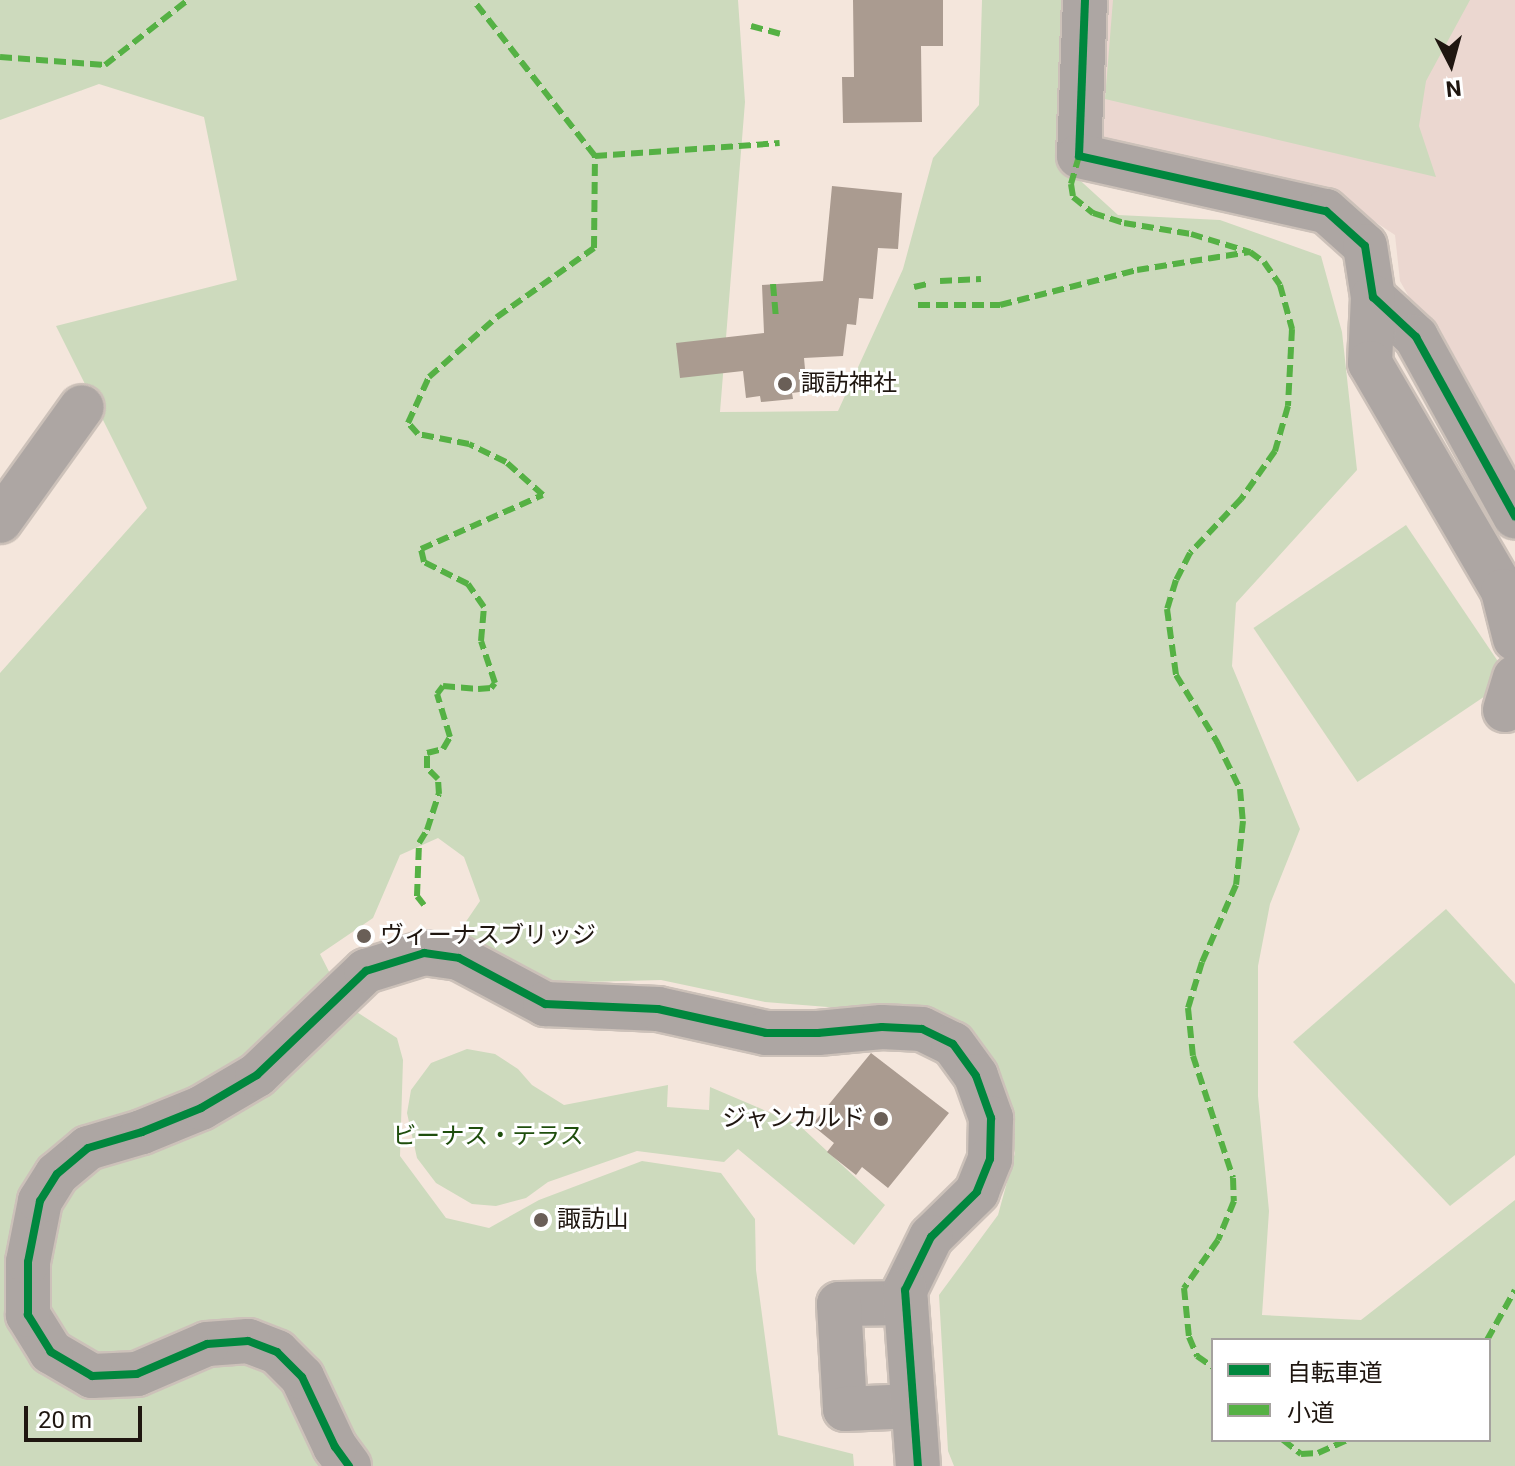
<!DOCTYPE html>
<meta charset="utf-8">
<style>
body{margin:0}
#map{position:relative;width:1515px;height:1466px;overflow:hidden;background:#f4e6dc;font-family:Roboto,"Noto Sans JP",sans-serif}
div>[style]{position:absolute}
.education>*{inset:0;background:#ebd7d0}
.green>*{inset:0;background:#cddabd;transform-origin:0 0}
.building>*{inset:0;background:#aa9b90}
.roads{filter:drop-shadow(2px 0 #ccc1b9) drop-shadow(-2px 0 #ccc1b9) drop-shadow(0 2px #ccc1b9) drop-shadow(0 -2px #ccc1b9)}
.minor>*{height:44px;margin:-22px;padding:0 22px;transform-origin:22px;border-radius:22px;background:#ada6a3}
.quiet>*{height:6px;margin-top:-3px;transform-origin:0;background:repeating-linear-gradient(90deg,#55b144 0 12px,transparent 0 18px)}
.cycleway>*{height:8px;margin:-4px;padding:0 4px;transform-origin:4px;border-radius:4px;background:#00873e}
.dots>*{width:22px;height:22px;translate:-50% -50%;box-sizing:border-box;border:4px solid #fff;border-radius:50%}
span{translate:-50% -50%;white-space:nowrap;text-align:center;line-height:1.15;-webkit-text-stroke:6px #fff;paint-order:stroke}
.poi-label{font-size:24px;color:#1f1610}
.left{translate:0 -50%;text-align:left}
.right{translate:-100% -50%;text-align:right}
.park-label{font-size:24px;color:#1f4e0d}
.legend{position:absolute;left:1211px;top:1338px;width:280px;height:104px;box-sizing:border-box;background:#fff;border:2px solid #a5a29f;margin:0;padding:10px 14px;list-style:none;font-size:24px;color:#1f1610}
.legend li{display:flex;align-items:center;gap:16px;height:40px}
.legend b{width:40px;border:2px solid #a5a29f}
.north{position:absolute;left:1411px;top:24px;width:80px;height:80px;-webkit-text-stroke:6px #fff;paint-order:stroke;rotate:174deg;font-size:22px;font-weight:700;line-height:32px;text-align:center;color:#1f1610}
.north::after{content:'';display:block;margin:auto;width:28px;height:36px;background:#1f1610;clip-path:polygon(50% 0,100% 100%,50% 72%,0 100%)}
.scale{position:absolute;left:24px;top:1406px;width:118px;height:36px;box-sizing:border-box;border:4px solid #1f1610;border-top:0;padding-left:10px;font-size:24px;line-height:28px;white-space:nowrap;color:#1f1610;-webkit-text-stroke:6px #fff;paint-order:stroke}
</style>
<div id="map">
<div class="education">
<i style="clip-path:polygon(1100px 0,1515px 0,1515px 486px,1400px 281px,1395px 235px,1345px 202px,1096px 138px)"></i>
</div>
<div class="green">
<i style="clip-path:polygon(evenodd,0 0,738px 0,745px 102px,720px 412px,838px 411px,903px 269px,933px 158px,979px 105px,982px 0,1064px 0,1061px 163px,1118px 215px,1220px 220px,1321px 256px,1342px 332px,1357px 470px,1236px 603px,1232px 666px,1300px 829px,1270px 904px,1258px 966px,1258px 1096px,1269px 1211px,1262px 1315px,1361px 1320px,1515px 1200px,1515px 1466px,954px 1466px,948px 1451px,939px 1295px,998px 1215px,1015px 1153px,993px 1076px,953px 1017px,765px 1002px,661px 980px,548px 983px,450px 945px,480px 901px,464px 857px,438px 838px,400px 855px,373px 918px,320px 954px,346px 1005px,397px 1038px,403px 1060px,400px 1156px,446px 1218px,489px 1228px,539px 1200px,642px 1161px,721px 1173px,755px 1219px,756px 1270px,778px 1435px,853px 1454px,854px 1466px,0 1466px,0 673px,147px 508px,56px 326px,237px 280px,204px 117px,99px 84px,0 120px,0 0,1213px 1340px,1489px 1340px,1489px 1440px,1213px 1440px,1213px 1340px)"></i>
<i style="clip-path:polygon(1113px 0,1470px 0,1426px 81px,1419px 126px,1436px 177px,1105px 99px)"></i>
<i style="left:1406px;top:525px;width:186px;height:184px;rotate:56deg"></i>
<i style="clip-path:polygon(1446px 909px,1515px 984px,1515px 1155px,1450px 1206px,1293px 1042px)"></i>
<i style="clip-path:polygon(467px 1049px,495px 1054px,518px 1069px,532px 1085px,564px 1105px,668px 1085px,667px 1107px,709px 1110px,710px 1087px,799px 1125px,885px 1205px,854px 1245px,738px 1149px,724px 1162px,637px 1151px,548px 1182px,526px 1198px,496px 1206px,472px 1204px,436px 1183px,417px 1158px,407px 1113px,411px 1090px,431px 1063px)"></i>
</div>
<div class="building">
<i style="clip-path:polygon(853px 0,943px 0,943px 46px,921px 46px,922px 122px,843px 123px,842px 77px,854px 77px)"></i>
<i style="clip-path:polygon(832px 186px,902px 193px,898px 249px,878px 248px,873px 299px,859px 298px,856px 325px,847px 324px,843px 356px,804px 358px,807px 391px,792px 393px,793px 399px,761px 402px,760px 396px,746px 398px,743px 371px,680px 378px,676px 343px,764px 333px,762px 285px,823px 281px)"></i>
<i style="clip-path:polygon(871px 1053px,949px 1113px,888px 1188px,862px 1167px,856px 1175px,827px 1152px,834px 1143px,812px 1125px)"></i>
</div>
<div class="roads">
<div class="minor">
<i style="left:1085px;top:0;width:156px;rotate:92.2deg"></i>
<i style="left:1079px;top:156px;width:253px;rotate:12.6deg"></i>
<i style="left:1326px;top:211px;width:52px;rotate:41.9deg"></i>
<i style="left:1365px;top:246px;width:52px;rotate:81.1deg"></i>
<i style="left:1373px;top:297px;width:59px;rotate:42.9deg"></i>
<i style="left:1416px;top:337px;width:205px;rotate:61.1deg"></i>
<i style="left:1373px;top:297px;width:66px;rotate:92.6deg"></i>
<i style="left:1370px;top:363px;width:264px;rotate:59.7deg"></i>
<i style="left:1503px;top:591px;width:49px;rotate:76deg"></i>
<i style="left:0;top:521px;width:140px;rotate:-54.3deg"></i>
<i style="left:1505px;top:710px;width:34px;rotate:-73deg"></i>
<i style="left:906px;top:1303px;width:67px;rotate:179.1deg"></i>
<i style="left:839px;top:1304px;width:105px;rotate:86.7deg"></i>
<i style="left:845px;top:1409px;width:68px;rotate:-2.5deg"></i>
<i style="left:349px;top:1466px;width:24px;rotate:-126deg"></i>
<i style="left:335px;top:1447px;width:77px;rotate:-115.2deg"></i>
<i style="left:302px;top:1377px;width:35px;rotate:-135deg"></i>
<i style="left:277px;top:1352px;width:31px;rotate:-159deg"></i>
<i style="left:248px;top:1341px;width:41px;rotate:175.8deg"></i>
<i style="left:207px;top:1344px;width:76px;rotate:156.8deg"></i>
<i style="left:137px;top:1374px;width:45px;rotate:177.5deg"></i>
<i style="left:92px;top:1376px;width:48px;rotate:-149.7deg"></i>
<i style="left:51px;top:1352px;width:44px;rotate:-121.9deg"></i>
<i style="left:28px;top:1315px;width:53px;rotate:-90deg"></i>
<i style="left:28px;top:1262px;width:62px;rotate:-78.9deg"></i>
<i style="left:40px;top:1201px;width:32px;rotate:-58deg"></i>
<i style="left:57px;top:1174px;width:40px;rotate:-40deg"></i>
<i style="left:88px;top:1148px;width:56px;rotate:-16.5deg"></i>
<i style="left:142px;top:1132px;width:64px;rotate:-22.1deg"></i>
<i style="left:201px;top:1108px;width:65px;rotate:-30.5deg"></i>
<i style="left:257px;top:1075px;width:151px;rotate:-43.7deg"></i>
<i style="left:366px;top:971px;width:61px;rotate:-17.2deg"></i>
<i style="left:424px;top:953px;width:35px;rotate:8deg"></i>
<i style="left:459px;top:958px;width:98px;rotate:28.1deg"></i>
<i style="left:545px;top:1004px;width:113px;rotate:2.5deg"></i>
<i style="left:658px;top:1009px;width:111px;rotate:12.5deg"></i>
<i style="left:766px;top:1033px;width:52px"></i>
<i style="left:818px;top:1033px;width:64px;rotate:-5.4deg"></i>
<i style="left:882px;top:1027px;width:40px;rotate:2.9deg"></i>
<i style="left:922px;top:1029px;width:34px;rotate:26deg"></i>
<i style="left:953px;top:1044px;width:39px;rotate:54deg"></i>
<i style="left:976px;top:1076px;width:45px;rotate:70.3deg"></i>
<i style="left:991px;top:1118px;width:41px;rotate:91.4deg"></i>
<i style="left:990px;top:1159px;width:35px;rotate:112deg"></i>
<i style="left:977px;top:1192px;width:64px;rotate:135.6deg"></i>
<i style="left:931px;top:1237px;width:59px;rotate:116.1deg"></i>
<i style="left:905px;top:1290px;width:176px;rotate:85.8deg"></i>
</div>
</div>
<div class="quiet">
<i style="left:751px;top:26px;width:30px;rotate:15deg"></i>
<i style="left:0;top:57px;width:105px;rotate:4.4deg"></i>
<i style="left:105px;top:65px;width:105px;rotate:-38.1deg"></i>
<i style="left:595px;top:156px;width:185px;rotate:-4deg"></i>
<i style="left:1079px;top:156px;width:29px;rotate:106deg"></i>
<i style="left:1071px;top:184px;width:13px;rotate:81deg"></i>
<i style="left:1073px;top:197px;width:26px;rotate:39deg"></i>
<i style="left:1093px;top:213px;width:33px;rotate:18deg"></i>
<i style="left:1124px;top:223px;width:68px;rotate:9.3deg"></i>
<i style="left:1191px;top:234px;width:62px;rotate:17deg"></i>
<i style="left:1250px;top:252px;width:17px;rotate:36deg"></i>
<i style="left:1264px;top:262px;width:28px;rotate:55deg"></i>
<i style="left:1280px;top:285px;width:46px;rotate:74.7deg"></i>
<i style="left:1292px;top:329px;width:77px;rotate:93deg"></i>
<i style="left:1288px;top:406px;width:47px;rotate:106.1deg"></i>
<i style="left:1275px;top:451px;width:59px;rotate:125.3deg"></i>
<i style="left:1241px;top:499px;width:74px;rotate:133.4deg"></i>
<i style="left:1190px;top:553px;width:30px;rotate:117deg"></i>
<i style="left:1176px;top:580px;width:30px;rotate:107deg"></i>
<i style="left:1167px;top:609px;width:67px;rotate:82.2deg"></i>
<i style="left:1176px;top:675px;width:79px;rotate:58.5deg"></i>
<i style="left:1217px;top:742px;width:52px;rotate:63.9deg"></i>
<i style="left:1240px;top:789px;width:32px;rotate:85deg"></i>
<i style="left:1243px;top:821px;width:64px;rotate:96.2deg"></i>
<i style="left:1236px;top:885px;width:84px;rotate:113.8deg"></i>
<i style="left:1202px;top:962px;width:48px;rotate:106.9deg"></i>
<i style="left:1188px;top:1008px;width:48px;rotate:84.1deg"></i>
<i style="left:1193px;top:1056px;width:128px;rotate:71.8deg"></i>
<i style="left:1233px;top:1178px;width:23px;rotate:88deg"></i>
<i style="left:1234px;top:1201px;width:42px;rotate:112.3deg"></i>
<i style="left:1218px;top:1240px;width:59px;rotate:125.3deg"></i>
<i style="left:1184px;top:1288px;width:49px;rotate:84.2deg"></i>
<i style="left:1189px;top:1337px;width:21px;rotate:67deg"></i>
<i style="left:1197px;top:1356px;width:19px;rotate:35deg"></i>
<i style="left:940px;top:281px;width:41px;rotate:-2.8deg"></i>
<i style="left:773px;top:284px;width:35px;rotate:85deg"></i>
<i style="left:914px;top:287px;width:13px;rotate:-13deg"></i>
<i style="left:918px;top:305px;width:82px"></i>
<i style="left:1000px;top:305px;width:141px;rotate:-14.3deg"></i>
<i style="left:1137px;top:270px;width:114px;rotate:-9.1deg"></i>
<i style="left:424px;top:905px;width:11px;rotate:-128deg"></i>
<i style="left:417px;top:896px;width:53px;rotate:-87.8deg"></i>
<i style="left:419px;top:843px;width:15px;rotate:-58deg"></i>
<i style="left:427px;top:830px;width:38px;rotate:-72deg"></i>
<i style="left:439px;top:794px;width:15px;rotate:-94deg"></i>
<i style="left:438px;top:779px;width:16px;rotate:-135deg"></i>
<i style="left:427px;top:768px;width:15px;rotate:-90deg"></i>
<i style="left:427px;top:753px;width:16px;rotate:-14deg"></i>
<i style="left:443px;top:749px;width:14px;rotate:-60deg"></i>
<i style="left:450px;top:737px;width:45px;rotate:-106.8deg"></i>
<i style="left:437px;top:694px;width:10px;rotate:-53deg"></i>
<i style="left:443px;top:686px;width:35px;rotate:5deg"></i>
<i style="left:478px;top:689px;width:13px;rotate:-4deg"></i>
<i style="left:491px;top:688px;width:6px;rotate:-51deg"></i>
<i style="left:495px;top:683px;width:44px;rotate:-108.4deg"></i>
<i style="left:481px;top:641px;width:34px;rotate:-85deg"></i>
<i style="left:484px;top:607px;width:28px;rotate:-125deg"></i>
<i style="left:468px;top:584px;width:49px;rotate:-153.4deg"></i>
<i style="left:424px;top:562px;width:13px;rotate:-103deg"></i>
<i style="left:421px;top:549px;width:133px;rotate:-23.9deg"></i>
<i style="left:543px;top:495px;width:50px;rotate:-138.3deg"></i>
<i style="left:506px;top:462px;width:41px;rotate:-154.1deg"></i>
<i style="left:469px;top:444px;width:52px;rotate:-168.9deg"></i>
<i style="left:418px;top:434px;width:15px;rotate:-132deg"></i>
<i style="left:408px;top:423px;width:51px;rotate:-65.5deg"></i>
<i style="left:429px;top:377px;width:91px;rotate:-41.4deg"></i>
<i style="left:497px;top:317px;width:119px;rotate:-35.4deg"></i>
<i style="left:594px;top:248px;width:92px;rotate:-89.4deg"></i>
<i style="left:595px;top:156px;width:198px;rotate:-128deg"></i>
<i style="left:1487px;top:1340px;width:57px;rotate:-60.8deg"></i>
<i style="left:1283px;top:1440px;width:23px;rotate:38deg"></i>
<i style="left:1301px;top:1454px;width:17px;rotate:-3deg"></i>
<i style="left:1318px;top:1453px;width:32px;rotate:-24deg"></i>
</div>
<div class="cycleway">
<i style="left:1085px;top:0;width:156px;rotate:92.2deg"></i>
<i style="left:1079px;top:156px;width:253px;rotate:12.6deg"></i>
<i style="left:1326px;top:211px;width:52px;rotate:41.9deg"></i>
<i style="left:1365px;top:246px;width:52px;rotate:81.1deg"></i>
<i style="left:1373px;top:297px;width:59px;rotate:42.9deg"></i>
<i style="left:1416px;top:337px;width:205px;rotate:61.1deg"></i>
<i style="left:349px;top:1466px;width:24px;rotate:-126deg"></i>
<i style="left:335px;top:1447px;width:77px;rotate:-115.2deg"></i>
<i style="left:302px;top:1377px;width:35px;rotate:-135deg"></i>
<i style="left:277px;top:1352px;width:31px;rotate:-159deg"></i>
<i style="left:248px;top:1341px;width:41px;rotate:175.8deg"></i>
<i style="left:207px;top:1344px;width:76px;rotate:156.8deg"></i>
<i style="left:137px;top:1374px;width:45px;rotate:177.5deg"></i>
<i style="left:92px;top:1376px;width:48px;rotate:-149.7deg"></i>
<i style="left:51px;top:1352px;width:44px;rotate:-121.9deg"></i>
<i style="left:28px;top:1315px;width:53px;rotate:-90deg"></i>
<i style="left:28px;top:1262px;width:62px;rotate:-78.9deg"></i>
<i style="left:40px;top:1201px;width:32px;rotate:-58deg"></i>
<i style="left:57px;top:1174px;width:40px;rotate:-40deg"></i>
<i style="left:88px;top:1148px;width:56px;rotate:-16.5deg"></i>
<i style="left:142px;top:1132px;width:64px;rotate:-22.1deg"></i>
<i style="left:201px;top:1108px;width:65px;rotate:-30.5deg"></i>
<i style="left:257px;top:1075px;width:151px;rotate:-43.7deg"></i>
<i style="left:366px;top:971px;width:61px;rotate:-17.2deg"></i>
<i style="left:424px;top:953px;width:35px;rotate:8deg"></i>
<i style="left:459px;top:958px;width:98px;rotate:28.1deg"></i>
<i style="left:545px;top:1004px;width:113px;rotate:2.5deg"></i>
<i style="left:658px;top:1009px;width:111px;rotate:12.5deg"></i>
<i style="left:766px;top:1033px;width:52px"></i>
<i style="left:818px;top:1033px;width:64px;rotate:-5.4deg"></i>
<i style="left:882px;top:1027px;width:40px;rotate:2.9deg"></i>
<i style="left:922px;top:1029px;width:34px;rotate:26deg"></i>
<i style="left:953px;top:1044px;width:39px;rotate:54deg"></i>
<i style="left:976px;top:1076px;width:45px;rotate:70.3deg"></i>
<i style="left:991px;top:1118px;width:41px;rotate:91.4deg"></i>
<i style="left:990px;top:1159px;width:35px;rotate:112deg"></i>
<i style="left:977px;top:1192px;width:64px;rotate:135.6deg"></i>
<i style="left:931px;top:1237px;width:59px;rotate:116.1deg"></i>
<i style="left:905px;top:1290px;width:176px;rotate:85.8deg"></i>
</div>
<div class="dots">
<i style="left:785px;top:384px;background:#6a5f57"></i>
<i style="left:364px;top:936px;background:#6a5f57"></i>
<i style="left:881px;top:1119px;background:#6a5f57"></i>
<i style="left:541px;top:1220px;background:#6a5f57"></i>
</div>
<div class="poi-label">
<span class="left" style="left:801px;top:384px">諏訪神社</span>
<span class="left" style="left:380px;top:936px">ヴィーナスブリッジ</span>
<span class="right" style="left:865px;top:1119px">ジャンカルド</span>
<span class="left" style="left:557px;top:1220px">諏訪山</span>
</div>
<div class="park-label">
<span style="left:488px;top:1137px">ビーナス・テラス</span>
</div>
<ul class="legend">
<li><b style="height:10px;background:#00873e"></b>自転車道</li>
<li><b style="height:10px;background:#55b144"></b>小道</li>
</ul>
<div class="north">N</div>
<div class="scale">20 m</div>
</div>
